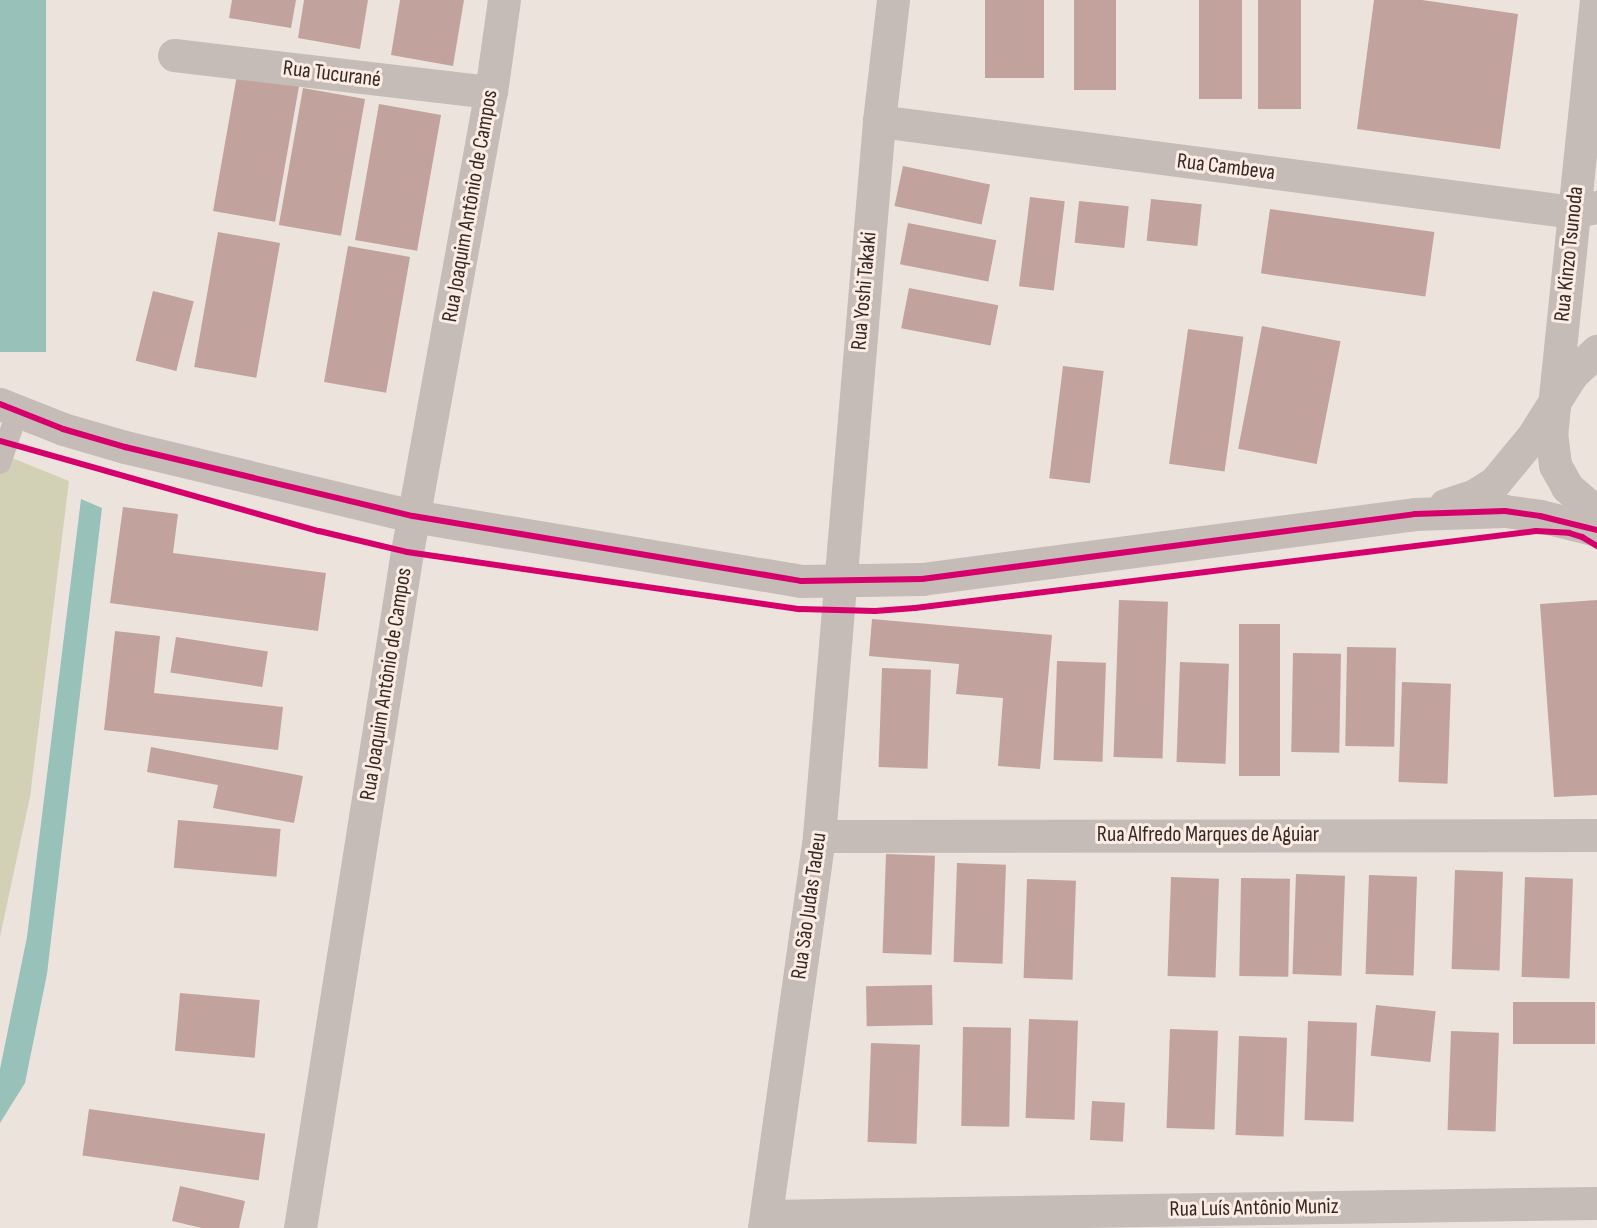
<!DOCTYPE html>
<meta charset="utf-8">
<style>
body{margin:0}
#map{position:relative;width:1597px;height:1228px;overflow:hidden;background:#ede3dd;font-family:"Sofia Sans Condensed",sans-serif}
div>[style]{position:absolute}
.green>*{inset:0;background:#d2d1b6}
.water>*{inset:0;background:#98c1b9;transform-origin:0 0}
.building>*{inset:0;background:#c2a29d;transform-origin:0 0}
.service>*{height:22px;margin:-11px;padding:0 11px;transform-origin:11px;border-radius:11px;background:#c5bbb7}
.minor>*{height:33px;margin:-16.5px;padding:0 16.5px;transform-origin:16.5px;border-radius:16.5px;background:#c5bbb7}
.cycleway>*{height:6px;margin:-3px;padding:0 3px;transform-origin:3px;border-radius:3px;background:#d6006c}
span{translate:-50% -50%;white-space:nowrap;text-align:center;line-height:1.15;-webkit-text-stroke:6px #fbece4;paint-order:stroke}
.street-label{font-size:22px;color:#362825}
</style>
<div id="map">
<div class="green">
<i style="clip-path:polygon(0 453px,69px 481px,30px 797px,0 937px)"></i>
</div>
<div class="water">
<i style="left:0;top:0;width:46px;height:352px"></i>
<i style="clip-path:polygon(81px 499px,102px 508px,47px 974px,25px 1083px,0 1123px,0 1069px,27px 937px)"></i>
</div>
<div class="building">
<i style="clip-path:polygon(232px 0,296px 0,291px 28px,229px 18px)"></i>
<i style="clip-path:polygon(304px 0,368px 0,360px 49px,298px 38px)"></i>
<i style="clip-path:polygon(400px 0,464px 0,453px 66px,391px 55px)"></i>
<i style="left:985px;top:0;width:59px;height:78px"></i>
<i style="left:1074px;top:0;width:42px;height:90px"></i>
<i style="left:1199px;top:0;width:43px;height:99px"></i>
<i style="left:1258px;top:0;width:43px;height:109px"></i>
<i style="clip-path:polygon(1374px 0,1422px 0,1518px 14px,1500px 149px,1357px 129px)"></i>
<i style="left:237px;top:75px;width:63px;height:138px;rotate:10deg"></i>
<i style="left:303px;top:88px;width:63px;height:139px;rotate:10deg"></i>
<i style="left:379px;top:104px;width:63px;height:138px;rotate:10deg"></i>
<i style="left:903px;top:166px;width:89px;height:41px;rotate:12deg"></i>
<i style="left:1030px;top:197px;width:35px;height:90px;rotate:7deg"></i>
<i style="left:1151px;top:199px;width:51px;height:42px;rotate:6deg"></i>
<i style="left:1079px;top:201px;width:50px;height:42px;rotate:6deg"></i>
<i style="left:1270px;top:209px;width:166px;height:65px;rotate:8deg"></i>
<i style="left:908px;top:223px;width:90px;height:42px;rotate:11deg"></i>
<i style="left:218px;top:232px;width:63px;height:137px;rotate:10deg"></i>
<i style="left:348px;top:246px;width:63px;height:138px;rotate:10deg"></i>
<i style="left:909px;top:288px;width:91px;height:41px;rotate:11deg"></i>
<i style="left:153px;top:291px;width:42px;height:72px;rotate:14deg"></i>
<i style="left:1262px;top:326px;width:80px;height:125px;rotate:11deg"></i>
<i style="left:1188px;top:329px;width:56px;height:136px;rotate:8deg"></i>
<i style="left:1063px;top:366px;width:41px;height:113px;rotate:7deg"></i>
<i style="clip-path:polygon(123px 507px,178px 514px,173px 553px,326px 573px,318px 631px,110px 603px)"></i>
<i style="left:1119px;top:600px;width:49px;height:157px;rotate:2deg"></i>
<i style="clip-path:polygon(1597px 600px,1597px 795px,1554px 797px,1540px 604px)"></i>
<i style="clip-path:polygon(872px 619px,1052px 635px,1040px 769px,998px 766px,1003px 698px,956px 694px,959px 664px,869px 656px)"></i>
<i style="left:1239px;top:624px;width:41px;height:152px"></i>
<i style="clip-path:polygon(115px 631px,160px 636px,154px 693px,283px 707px,278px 750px,104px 730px)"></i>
<i style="left:176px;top:637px;width:93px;height:36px;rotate:9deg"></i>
<i style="left:1347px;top:647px;width:49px;height:99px;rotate:1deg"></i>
<i style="left:1293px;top:653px;width:48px;height:99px;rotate:1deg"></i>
<i style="left:1057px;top:661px;width:49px;height:99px;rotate:2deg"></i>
<i style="left:1180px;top:662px;width:49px;height:100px;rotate:2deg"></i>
<i style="left:882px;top:668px;width:49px;height:99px;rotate:2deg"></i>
<i style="left:1402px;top:682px;width:49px;height:100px;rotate:2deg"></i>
<i style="clip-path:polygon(151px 747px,303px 776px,294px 823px,213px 808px,218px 785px,147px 772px)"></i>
<i style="left:178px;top:820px;width:103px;height:48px;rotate:5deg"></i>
<i style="left:886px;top:854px;width:49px;height:99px;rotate:2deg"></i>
<i style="left:957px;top:863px;width:49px;height:99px;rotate:2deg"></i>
<i style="left:1455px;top:870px;width:48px;height:99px;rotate:2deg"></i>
<i style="left:1296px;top:874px;width:49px;height:100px;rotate:2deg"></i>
<i style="left:1369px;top:875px;width:48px;height:99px;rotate:2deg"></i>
<i style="left:1171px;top:877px;width:48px;height:99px;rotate:2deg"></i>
<i style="left:1525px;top:877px;width:48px;height:100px;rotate:2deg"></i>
<i style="left:1241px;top:878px;width:49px;height:98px;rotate:1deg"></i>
<i style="left:1027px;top:879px;width:49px;height:99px;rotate:2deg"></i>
<i style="left:932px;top:985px;width:40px;height:66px;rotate:89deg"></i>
<i style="left:180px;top:993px;width:80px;height:58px;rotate:5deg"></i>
<i style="left:1513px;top:1002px;width:82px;height:42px"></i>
<i style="left:1376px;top:1005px;width:60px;height:51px;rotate:6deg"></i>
<i style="left:1029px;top:1019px;width:49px;height:99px;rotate:2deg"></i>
<i style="left:1308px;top:1021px;width:49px;height:99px;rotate:2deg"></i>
<i style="left:963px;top:1027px;width:48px;height:99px;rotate:1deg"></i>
<i style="left:1170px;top:1029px;width:48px;height:99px;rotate:2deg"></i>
<i style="left:1451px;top:1031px;width:48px;height:99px;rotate:2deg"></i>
<i style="left:1239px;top:1036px;width:48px;height:99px;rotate:2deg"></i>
<i style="left:871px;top:1043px;width:49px;height:99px;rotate:2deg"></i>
<i style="left:1092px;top:1101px;width:33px;height:39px;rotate:3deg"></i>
<i style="left:89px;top:1109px;width:178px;height:47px;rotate:8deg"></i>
<i style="clip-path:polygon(180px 1186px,245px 1201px,239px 1228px,202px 1228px,172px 1221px)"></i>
</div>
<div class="service">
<i style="left:0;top:463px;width:53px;rotate:-71.2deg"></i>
</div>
<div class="minor">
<i style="left:1596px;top:0;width:434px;rotate:95.9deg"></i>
<i style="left:1551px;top:432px;width:33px;rotate:83deg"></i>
<i style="left:1555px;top:465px;width:25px;rotate:61deg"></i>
<i style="left:1567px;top:487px;width:40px;rotate:41deg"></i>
<i style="left:174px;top:55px;width:319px;rotate:6.7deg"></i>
<i style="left:879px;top:121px;width:700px;rotate:7.47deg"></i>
<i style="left:1573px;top:212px;width:25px;rotate:-12deg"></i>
<i style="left:0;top:404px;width:68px;rotate:21.6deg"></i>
<i style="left:63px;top:429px;width:65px;rotate:16.2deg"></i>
<i style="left:125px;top:447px;width:296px;rotate:13.5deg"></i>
<i style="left:413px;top:516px;width:393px;rotate:9.5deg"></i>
<i style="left:801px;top:581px;width:121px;rotate:-0.9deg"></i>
<i style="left:922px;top:579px;width:497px;rotate:-7.5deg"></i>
<i style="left:1415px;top:514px;width:90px;rotate:-1.9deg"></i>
<i style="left:1505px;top:511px;width:35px;rotate:8deg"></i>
<i style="left:1540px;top:516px;width:59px;rotate:13.8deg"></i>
<i style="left:1445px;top:505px;width:29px;rotate:-18deg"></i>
<i style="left:1473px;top:496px;width:26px;rotate:-32deg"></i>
<i style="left:1495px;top:482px;width:60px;rotate:-50.4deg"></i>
<i style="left:1533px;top:436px;width:73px;rotate:-57.8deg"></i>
<i style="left:1572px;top:374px;width:34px;rotate:-43deg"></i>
<i style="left:819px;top:836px;width:778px;rotate:-0.07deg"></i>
<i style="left:766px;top:1216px;width:831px;rotate:-0.9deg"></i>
<i style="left:300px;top:1228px;width:684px;rotate:-81.01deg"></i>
<i style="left:407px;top:552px;width:468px;rotate:-79.7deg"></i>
<i style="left:491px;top:92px;width:93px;rotate:-82deg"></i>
<i style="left:764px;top:1228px;width:396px;rotate:-82deg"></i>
<i style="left:819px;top:836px;width:718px;rotate:-85.2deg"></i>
<i style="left:879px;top:121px;width:122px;rotate:-83.4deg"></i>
</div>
<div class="cycleway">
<i style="left:0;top:404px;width:68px;rotate:21.6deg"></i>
<i style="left:63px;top:429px;width:65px;rotate:16.2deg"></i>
<i style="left:125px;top:447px;width:296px;rotate:13.5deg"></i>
<i style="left:413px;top:516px;width:393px;rotate:9.5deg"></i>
<i style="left:801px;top:581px;width:121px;rotate:-0.9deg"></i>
<i style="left:922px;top:579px;width:497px;rotate:-7.5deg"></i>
<i style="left:1415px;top:514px;width:90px;rotate:-1.9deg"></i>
<i style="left:1505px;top:511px;width:35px;rotate:8deg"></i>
<i style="left:1540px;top:516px;width:59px;rotate:13.8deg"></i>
<i style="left:0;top:441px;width:331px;rotate:15.8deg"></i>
<i style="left:319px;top:531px;width:90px;rotate:13.4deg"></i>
<i style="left:407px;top:552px;width:397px;rotate:8.3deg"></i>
<i style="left:800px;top:609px;width:75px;rotate:1.5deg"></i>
<i style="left:875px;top:611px;width:40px;rotate:-4.3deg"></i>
<i style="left:915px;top:608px;width:626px;rotate:-7.07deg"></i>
<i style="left:1536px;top:531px;width:33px;rotate:3deg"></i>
<i style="left:1569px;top:533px;width:14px;rotate:17deg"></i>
<i style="left:1582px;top:537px;width:17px;rotate:31deg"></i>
</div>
<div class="street-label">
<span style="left:332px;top:74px;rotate:7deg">Rua Tucurané</span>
<span style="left:1226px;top:167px;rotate:7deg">Rua Cambeva</span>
<span style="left:470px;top:206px;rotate:-80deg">Rua Joaquim Antônio de Campos</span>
<span style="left:1569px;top:254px;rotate:-84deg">Rua Kinzo Tsunoda</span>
<span style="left:864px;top:291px;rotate:-85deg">Rua Yoshi Takaki</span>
<span style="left:386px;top:684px;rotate:-81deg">Rua Joaquim Antônio de Campos</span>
<span style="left:1208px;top:835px">Rua Alfredo Marques de Aguiar</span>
<span style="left:809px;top:906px;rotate:-82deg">Rua São Judas Tadeu</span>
<span style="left:1254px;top:1208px;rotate:-1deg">Rua Luís Antônio Muniz</span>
</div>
</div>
